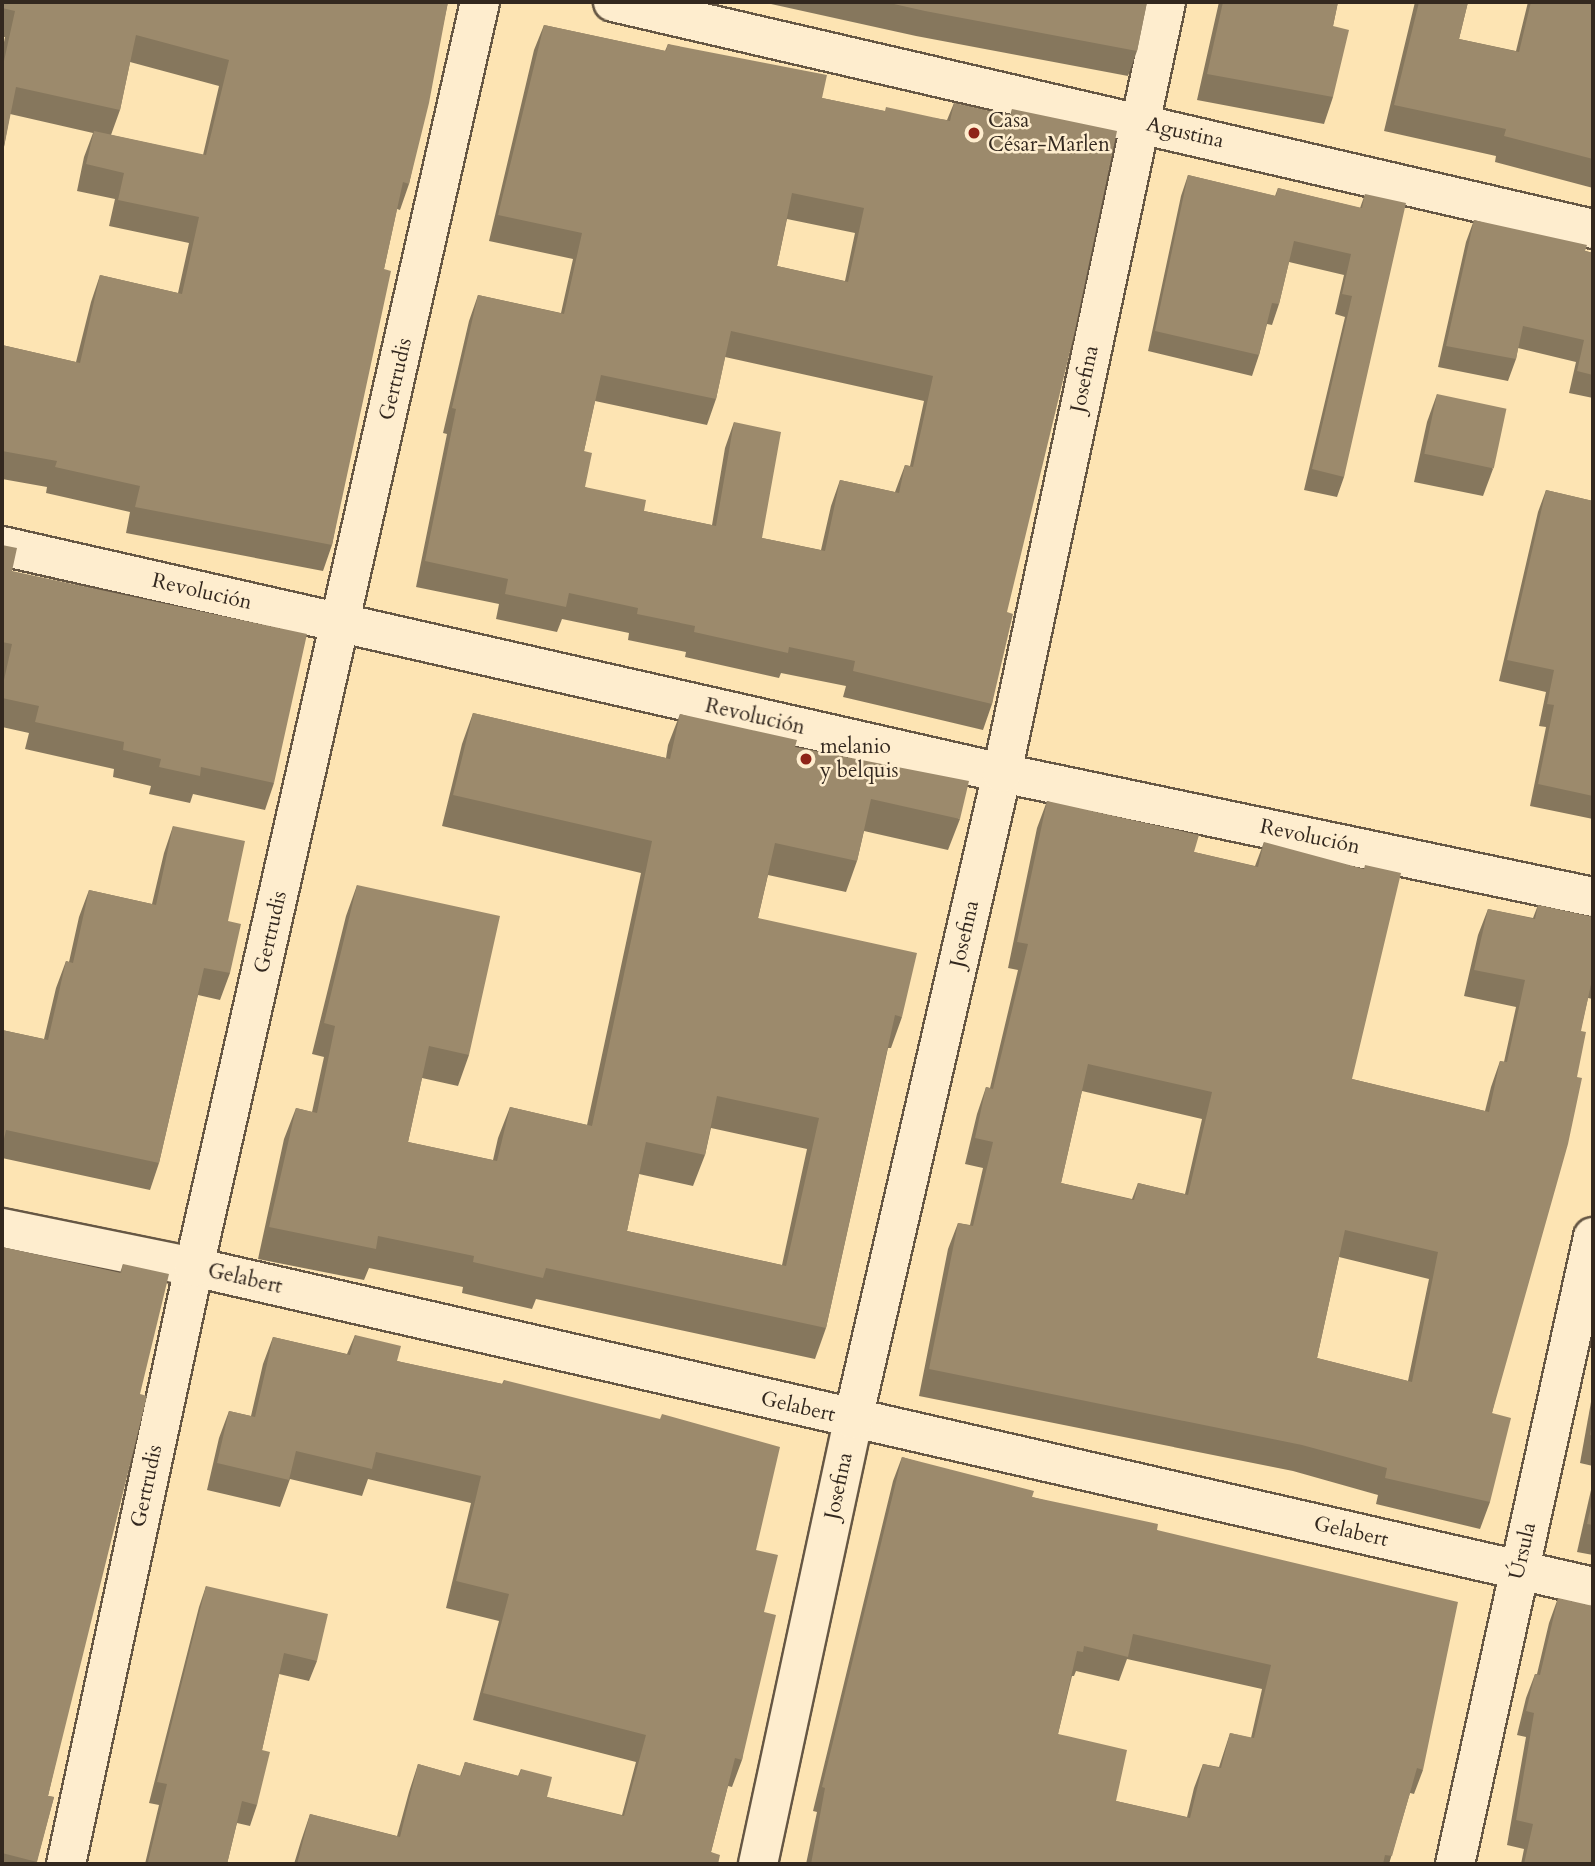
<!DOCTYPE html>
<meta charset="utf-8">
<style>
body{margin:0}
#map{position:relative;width:1595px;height:1866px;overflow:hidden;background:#fde4b3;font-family:Cardo,serif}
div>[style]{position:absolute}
.roads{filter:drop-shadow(2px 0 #665744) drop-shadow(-2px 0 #665744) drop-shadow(0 2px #665744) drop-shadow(0 -2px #665744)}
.minor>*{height:38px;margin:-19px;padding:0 19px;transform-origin:19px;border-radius:19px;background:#feedce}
.wall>*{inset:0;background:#86775d}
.building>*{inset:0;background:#9c8a6c;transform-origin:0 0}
.dots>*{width:19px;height:19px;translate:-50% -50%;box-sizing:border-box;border:4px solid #feedce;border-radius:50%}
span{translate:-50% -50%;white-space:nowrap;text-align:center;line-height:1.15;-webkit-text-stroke:5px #feedce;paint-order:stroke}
.poi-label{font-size:21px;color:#33281f}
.left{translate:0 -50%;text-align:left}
.street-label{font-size:21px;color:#33281f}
.frame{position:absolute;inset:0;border:4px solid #33281f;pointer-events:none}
</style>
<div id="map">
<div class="roads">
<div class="minor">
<i style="left:613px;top:2px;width:1006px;rotate:13.04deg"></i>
<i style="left:2px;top:546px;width:1025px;rotate:12.79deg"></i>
<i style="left:1002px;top:773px;width:604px;rotate:11.85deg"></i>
<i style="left:2px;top:1228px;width:196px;rotate:11.5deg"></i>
<i style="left:194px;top:1267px;width:1435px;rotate:12.88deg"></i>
<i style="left:66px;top:1864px;width:611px;rotate:-77.9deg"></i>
<i style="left:194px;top:1267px;width:1297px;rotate:-77.26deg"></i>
<i style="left:758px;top:1864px;width:455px;rotate:-77.9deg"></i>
<i style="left:853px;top:1419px;width:663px;rotate:-77.01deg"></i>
<i style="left:1002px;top:773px;width:788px;rotate:-77.99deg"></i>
<i style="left:1455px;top:1864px;width:642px;rotate:-77.59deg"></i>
</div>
</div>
<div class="wall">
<i style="clip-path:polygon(evenodd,2px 2px,448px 2px,409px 184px,400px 210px,397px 209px,384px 269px,332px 545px,323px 571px,126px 533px,130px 512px,46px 493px,47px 487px,2px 479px,2px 345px,76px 362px,91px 302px,100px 275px,178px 293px,189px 243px,109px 226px,115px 199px,77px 191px,84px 157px,93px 133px,10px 114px,2px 157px,2px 52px,5px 37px,2px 37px,2px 2px,130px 62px,219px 86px,203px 155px,111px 135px,120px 110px,130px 62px)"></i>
<i style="clip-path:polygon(762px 2px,1147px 2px,1137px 51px,1128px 76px,916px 36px)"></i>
<i style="clip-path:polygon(1219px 2px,1338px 2px,1333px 26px,1333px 97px,1324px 124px,1197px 100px)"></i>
<i style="clip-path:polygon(1415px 2px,1468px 2px,1459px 39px,1516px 51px,1528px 2px,1593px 2px,1593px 188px,1495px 162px,1496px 156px,1384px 131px)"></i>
<i style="clip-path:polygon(evenodd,544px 25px,665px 51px,668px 44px,822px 98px,884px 111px,947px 120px,954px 103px,1010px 116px,1012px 109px,1007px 612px,992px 704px,983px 730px,843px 697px,846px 686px,781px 673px,779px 678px,685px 657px,686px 652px,628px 640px,629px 633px,562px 619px,557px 632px,496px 619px,499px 604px,416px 587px,447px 434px,443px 433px,469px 321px,478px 295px,561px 313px,573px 259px,489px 241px,534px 50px,544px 25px,787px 219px,855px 233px,845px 281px,777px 266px,787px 219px,544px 25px,725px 357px,924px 401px,910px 466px,905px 465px,895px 492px,840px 480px,831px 506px,821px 550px,762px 538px,734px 422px,725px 448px,712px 525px,644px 511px,585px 487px,584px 451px,595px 401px,707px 425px,716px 399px,725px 357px)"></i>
<i style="clip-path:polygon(1188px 175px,1275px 196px,1278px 188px,1360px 208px,1365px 194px,1344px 477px,1337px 497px,1304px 490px,1345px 317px,1335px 314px,1344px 275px,1289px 262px,1279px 304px,1272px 325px,1267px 324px,1259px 355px,1252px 376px,1148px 351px,1181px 196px)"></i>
<i style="clip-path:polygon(1474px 220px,1593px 253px,1593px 398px,1569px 393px,1576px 362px,1518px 348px,1516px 359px,1508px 381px,1438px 367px,1466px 242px)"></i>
<i style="clip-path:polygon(1437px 394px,1493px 469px,1483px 496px,1414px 482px,1427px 422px)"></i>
<i style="clip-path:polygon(1546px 490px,1593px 501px,1593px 819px,1530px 806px,1546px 727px,1539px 726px,1546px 692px,1499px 681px,1538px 512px)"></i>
<i style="clip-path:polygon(2px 545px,12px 571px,274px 783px,265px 810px,193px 794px,190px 803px,149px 794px,151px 786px,113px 777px,114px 769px,25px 749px,29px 733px,2px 727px)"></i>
<i style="clip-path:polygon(evenodd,473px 713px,666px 758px,668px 745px,680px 714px,795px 747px,960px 819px,948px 850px,864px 831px,857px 861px,846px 892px,768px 875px,758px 918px,902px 1017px,891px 1048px,888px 1048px,826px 1328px,815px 1359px,536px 1299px,532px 1309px,462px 1293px,463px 1287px,369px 1268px,364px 1280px,258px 1259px,284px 1139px,296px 1108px,312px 1112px,324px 1057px,312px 1054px,346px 916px,357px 885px,469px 1055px,458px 1086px,422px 1078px,408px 1142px,493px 1160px,498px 1138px,510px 1107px,587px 1125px,641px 873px,442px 826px,462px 744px,473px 713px,711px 1128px,807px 1149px,782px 1265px,627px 1231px,639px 1174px,693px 1186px,705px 1155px,711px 1128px)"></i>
<i style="clip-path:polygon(evenodd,1047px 801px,1194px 852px,1255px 866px,1264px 842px,1352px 1079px,1485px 1111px,1491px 1087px,1500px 1061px,1504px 1062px,1516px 1007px,1464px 996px,1478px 935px,1488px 909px,1533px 918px,1538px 905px,1593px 917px,1593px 999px,1588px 998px,1492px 1413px,1490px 1502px,1480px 1529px,1376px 1504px,1378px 1495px,1293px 1471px,919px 1396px,948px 1249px,958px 1223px,970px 1225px,983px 1168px,965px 1164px,977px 1114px,986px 1087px,990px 1088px,1018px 970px,1008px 968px,1037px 828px,1047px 801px,1082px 1091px,1202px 1119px,1185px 1194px,1138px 1183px,1132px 1199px,1061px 1183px,1082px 1091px,1047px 801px,1339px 1257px,1429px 1279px,1408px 1381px,1317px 1358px,1339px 1257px)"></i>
<i style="clip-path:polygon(173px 826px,228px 921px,230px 973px,220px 1000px,198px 995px,159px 1163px,150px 1190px,2px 1158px,2px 1030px,44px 1039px,56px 988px,66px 961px,69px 962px,79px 917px,89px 890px,152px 904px,164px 853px)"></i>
<i style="clip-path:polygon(2px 1247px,120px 1273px,123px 1264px,140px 1394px,48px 1796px,54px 1797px,36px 1864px,2px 1864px)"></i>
<i style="clip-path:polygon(355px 1335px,397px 1361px,502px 1384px,504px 1380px,756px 1550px,764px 1612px,742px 1760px,732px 1787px,728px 1786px,711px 1852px,718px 1864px,294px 1864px,301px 1841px,310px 1814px,397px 1836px,409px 1792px,418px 1764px,460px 1776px,465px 1762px,518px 1776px,521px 1769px,547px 1797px,622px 1815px,636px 1762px,473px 1720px,499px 1621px,446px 1608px,471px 1503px,368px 1479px,362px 1496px,290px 1479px,280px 1507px,207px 1490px,219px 1438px,229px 1411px,251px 1416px,263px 1364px,273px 1337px,347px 1354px)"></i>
<i style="clip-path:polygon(1593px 1391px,1593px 1466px,1580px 1463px)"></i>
<i style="clip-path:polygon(evenodd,902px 1457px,1032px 1497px,1157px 1530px,1423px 1770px,1414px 1794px,1410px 1793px,1389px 1864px,806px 1864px,817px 1812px,813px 1811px,893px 1481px,902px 1457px,1127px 1659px,1262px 1689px,1251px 1738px,1230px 1733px,1219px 1767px,1203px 1764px,1194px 1788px,1187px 1817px,1116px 1801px,1058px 1734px,1072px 1676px,1074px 1676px,1076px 1671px,1119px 1681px,1127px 1659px)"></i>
<i style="clip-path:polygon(1593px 1481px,1593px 1555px,1577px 1552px)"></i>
<i style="clip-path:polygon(206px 1586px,317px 1661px,309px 1681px,279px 1674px,262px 1750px,257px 1805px,250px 1826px,237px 1823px,227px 1864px,145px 1864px,159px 1805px,149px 1803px,199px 1607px)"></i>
<i style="clip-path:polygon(1558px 1598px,1593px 1864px,1521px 1864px,1524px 1849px,1507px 1845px,1526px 1737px,1517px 1735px,1526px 1698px,1535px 1674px,1537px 1674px,1549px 1623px)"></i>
</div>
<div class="building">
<i style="clip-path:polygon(2px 2px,448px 2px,429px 103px,409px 184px,403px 182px,384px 269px,391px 271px,332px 545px,135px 507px,140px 486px,55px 467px,57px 461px,2px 451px,2px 345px,80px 363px,100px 275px,182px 294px,199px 217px,118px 200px,124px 173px,86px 164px,94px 131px,206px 155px,229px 60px,136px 35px,120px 110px,16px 87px,2px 157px,2px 70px,15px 11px,2px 8px)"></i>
<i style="clip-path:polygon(885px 2px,1147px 2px,1137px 51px,925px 11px)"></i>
<i style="clip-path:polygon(1223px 2px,1338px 2px,1333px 26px,1349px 30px,1333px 97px,1207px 74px)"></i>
<i style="clip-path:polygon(1419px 2px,1468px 2px,1459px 39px,1519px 52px,1531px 2px,1593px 2px,1593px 159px,1504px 136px,1506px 129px,1394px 105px)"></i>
<i style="clip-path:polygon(evenodd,544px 25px,666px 51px,668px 44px,827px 75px,822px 98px,885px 111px,886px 107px,950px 121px,954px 103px,1011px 116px,1012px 109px,1117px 131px,1074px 335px,1007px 612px,1013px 614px,992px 704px,853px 671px,855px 661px,789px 647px,788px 653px,694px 632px,695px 626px,637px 614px,638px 608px,569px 593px,566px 607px,505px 594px,508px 579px,425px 561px,456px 409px,452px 408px,478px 295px,564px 314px,582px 233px,498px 215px,544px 25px,792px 193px,864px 208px,848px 282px,777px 266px,792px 193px,544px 25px,731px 331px,933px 376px,913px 467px,905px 465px,899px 493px,840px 480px,825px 551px,762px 538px,781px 432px,734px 422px,716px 526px,644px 511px,646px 500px,585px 487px,592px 453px,584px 451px,601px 375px,716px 399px,731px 331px)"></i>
<i style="clip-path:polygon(1188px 175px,1276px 196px,1278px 188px,1362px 208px,1365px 194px,1406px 203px,1344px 477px,1312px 469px,1352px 296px,1342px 294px,1351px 254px,1294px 241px,1279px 304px,1272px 303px,1259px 355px,1155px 331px)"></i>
<i style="clip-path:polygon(1474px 220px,1587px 245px,1585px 251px,1593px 253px,1593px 375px,1577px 371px,1584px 340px,1523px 326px,1516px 359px,1446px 346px)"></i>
<i style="left:1437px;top:394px;width:71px;height:61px;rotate:12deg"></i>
<i style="clip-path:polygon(1546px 490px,1593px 501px,1593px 796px,1538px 784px,1554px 705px,1547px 704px,1554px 670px,1507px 660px)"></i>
<i style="clip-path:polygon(2px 545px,17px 548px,12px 571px,307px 634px,274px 783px,201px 767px,200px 776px,159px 767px,161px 759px,123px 750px,124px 742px,35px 722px,39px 706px,2px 698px,2px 689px,12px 644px,2px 642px)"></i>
<i style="clip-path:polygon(evenodd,473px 713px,670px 759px,680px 714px,797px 740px,795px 747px,969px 781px,960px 819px,871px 799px,857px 861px,775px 843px,758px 918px,917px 953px,902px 1017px,895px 1015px,826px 1328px,546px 1268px,543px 1278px,473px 1262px,474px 1256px,378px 1236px,376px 1249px,269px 1227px,296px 1108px,317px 1113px,335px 1026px,324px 1023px,357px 885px,500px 916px,469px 1055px,429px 1046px,408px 1142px,497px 1161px,510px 1107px,592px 1126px,652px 841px,453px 795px,473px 713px,717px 1096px,819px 1118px,786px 1266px,627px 1231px,646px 1142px,705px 1155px,717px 1096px)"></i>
<i style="clip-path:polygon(evenodd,1047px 801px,1199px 835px,1194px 852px,1258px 867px,1264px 842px,1364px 869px,1365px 865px,1401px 873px,1352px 1079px,1489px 1112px,1500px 1061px,1507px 1062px,1525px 980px,1474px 970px,1488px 909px,1535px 919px,1538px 905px,1593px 917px,1593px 975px,1581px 1031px,1586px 1032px,1577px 1077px,1582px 1078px,1568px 1144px,1492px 1413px,1511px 1418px,1490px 1502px,1385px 1478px,1387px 1468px,1302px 1445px,929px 1369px,958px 1223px,973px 1226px,993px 1142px,975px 1138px,986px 1087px,993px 1089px,1028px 944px,1017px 942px,1047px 801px,1088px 1064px,1212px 1092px,1188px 1195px,1138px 1183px,1134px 1200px,1061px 1183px,1088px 1064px,1047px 801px,1345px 1230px,1438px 1252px,1412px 1382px,1317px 1358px,1345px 1230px)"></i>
<i style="clip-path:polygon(173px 826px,245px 841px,228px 921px,241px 924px,230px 973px,204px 968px,159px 1163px,6px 1130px,2px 1148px,2px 1030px,48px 1040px,66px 961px,73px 963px,89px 890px,156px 905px)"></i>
<i style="clip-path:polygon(2px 1247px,121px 1273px,123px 1264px,169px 1274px,140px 1394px,147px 1396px,48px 1796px,54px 1797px,37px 1862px,2px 1853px)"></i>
<i style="clip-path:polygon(355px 1335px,401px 1346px,397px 1361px,503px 1384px,504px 1380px,660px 1419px,662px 1414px,780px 1447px,756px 1550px,778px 1555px,764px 1612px,776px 1615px,742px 1760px,735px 1758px,711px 1852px,720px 1855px,718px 1864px,297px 1864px,310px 1814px,400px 1837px,418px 1764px,461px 1776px,465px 1762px,519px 1776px,521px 1769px,552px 1777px,547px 1797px,624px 1816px,646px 1735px,483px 1693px,509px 1594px,456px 1581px,481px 1476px,376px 1452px,372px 1469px,296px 1451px,289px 1480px,217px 1463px,229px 1411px,255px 1417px,273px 1337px,350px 1355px)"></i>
<i style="clip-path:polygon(1593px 1415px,1593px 1436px,1590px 1435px)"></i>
<i style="clip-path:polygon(evenodd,902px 1457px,1034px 1491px,1032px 1497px,1158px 1524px,1157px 1530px,1458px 1602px,1423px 1770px,1417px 1768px,1392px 1856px,1385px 1855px,1383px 1864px,811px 1864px,825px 1788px,822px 1787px,902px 1457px,1133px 1634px,1271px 1665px,1254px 1738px,1230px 1733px,1221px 1768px,1203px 1764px,1190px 1818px,1116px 1801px,1127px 1750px,1058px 1734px,1077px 1651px,1083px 1652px,1084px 1646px,1128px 1657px,1133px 1634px)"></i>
<i style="clip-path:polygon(1593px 1497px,1593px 1525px,1587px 1524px)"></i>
<i style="clip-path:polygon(206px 1586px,328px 1614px,317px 1661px,284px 1653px,262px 1750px,270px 1752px,257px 1805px,242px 1801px,227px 1864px,158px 1864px,148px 1862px,167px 1784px,157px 1782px)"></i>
<i style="clip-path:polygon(1558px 1598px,1593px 1606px,1593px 1864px,1524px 1864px,1533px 1824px,1516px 1820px,1534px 1713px,1526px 1711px,1535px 1674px,1540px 1675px)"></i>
</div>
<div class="dots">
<i style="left:974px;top:133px;background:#8f2418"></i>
<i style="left:806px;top:759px;background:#8f2418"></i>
</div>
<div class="poi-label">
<span class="left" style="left:988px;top:133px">Casa<br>César-Marlen</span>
<span class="left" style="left:820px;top:759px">melanio<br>y belquis</span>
</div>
<div class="street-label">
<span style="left:1185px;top:133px;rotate:13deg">Agustina</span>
<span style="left:396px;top:379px;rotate:-77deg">Gertrudis</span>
<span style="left:1085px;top:379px;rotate:-78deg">Josefina</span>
<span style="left:202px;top:592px;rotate:13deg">Revolución</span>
<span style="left:755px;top:717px;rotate:13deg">Revolución</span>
<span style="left:1310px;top:837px;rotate:12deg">Revolución</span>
<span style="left:271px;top:932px;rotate:-77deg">Gertrudis</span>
<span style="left:965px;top:934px;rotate:-77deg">Josefina</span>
<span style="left:245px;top:1279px;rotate:13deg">Gelabert</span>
<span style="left:798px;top:1407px;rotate:13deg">Gelabert</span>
<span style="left:147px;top:1486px;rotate:-78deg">Gertrudis</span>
<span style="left:839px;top:1486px;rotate:-78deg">Josefina</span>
<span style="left:1351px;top:1532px;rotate:13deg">Gelabert</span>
<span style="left:1523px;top:1551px;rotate:-77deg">Úrsula</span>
</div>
<div class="frame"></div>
</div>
